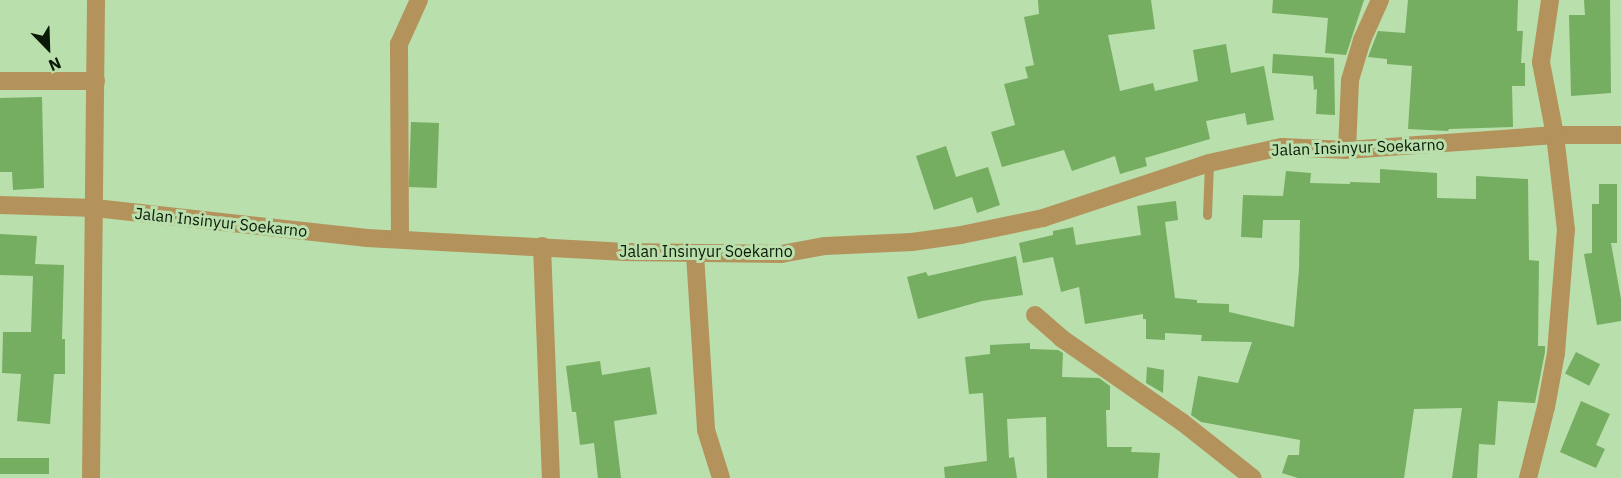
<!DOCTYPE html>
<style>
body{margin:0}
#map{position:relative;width:1621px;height:478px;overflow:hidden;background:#b9dfac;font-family:"IBM Plex Sans",sans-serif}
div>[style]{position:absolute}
.building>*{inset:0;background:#75ad61;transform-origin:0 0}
.service>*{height:9px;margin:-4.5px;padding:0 4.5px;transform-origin:4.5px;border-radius:4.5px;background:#b4925c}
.minor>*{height:18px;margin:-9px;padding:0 9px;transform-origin:9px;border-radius:9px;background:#b4925c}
span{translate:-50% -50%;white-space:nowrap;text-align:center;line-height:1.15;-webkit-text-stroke:6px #b9dfac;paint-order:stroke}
.street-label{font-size:16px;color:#0b1907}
.north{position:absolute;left:18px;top:18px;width:60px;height:60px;-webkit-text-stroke:4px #b9dfac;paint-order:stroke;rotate:157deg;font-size:16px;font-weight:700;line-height:24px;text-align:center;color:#0b1907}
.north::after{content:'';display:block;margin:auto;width:21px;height:27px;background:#0b1907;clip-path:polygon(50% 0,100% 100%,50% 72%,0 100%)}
</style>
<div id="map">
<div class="building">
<i style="clip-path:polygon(1038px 0,1151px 0,1155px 29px,1108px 35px,1120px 91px,1153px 83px,1155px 91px,1198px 81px,1193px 50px,1226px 44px,1231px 73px,1264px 66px,1274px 120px,1247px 125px,1245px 113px,1206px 121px,1210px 139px,1145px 158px,1147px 166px,1120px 174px,1115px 156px,1072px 171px,1064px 150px,1002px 167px,991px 132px,1015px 125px,1004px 84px,1028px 78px,1025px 67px,1034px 65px,1024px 17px,1039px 14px)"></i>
<i style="clip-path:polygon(1273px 0,1364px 0,1346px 55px,1325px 53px,1328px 18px,1272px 13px)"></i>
<i style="clip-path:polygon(1408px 0,1518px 0,1517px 31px,1523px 31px,1521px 63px,1525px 63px,1525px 86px,1512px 86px,1513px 127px,1449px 129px,1448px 131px,1408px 129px,1412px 66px,1387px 64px,1387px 59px,1368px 57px,1378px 31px,1405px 33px)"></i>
<i style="clip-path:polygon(1584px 0,1610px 0,1611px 93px,1571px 96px,1569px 15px,1585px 15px)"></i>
<i style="clip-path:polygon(1273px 54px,1334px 58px,1335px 115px,1316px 114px,1317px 89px,1314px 90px,1313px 76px,1272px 73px)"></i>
<i style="clip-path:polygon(42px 97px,44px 188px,13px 190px,12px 172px,0 172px,0 98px)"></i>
<i style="left:411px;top:122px;width:28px;height:65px;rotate:2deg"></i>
<i style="clip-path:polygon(946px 146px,956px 177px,988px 167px,1000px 205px,977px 213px,972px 197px,934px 210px,916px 156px)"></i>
<i style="clip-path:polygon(1380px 169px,1437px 173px,1437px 198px,1476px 199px,1476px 176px,1528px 179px,1529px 260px,1539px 261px,1538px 346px,1545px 346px,1545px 352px,1535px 403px,1498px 401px,1495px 445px,1479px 444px,1477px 478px,1452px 478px,1462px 408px,1414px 409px,1404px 478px,1298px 478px,1282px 473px,1288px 455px,1299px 455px,1300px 440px,1201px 422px,1191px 415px,1198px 376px,1238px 383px,1252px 342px,1201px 341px,1202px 335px,1165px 333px,1165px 340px,1146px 339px,1146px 319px,1143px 319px,1143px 314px,1085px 324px,1079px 287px,1061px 292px,1053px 257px,1023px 263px,1019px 243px,1053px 235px,1053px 231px,1073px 227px,1076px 245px,1141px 235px,1137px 206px,1176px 201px,1178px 220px,1165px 222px,1175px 298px,1197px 300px,1197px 303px,1229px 304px,1229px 312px,1294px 327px,1299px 269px,1300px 220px,1263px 220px,1262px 238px,1241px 237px,1243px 195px,1283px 196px,1286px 171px,1311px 173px,1310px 183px,1350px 184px,1350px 182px,1380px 183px)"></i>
<i style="clip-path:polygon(1599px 184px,1617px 184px,1617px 243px,1611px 243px,1621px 299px,1621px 321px,1597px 325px,1584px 254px,1592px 253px,1592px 204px,1599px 204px)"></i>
<i style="clip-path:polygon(0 234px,37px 236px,35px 264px,64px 265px,62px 339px,65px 339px,65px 374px,54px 374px,50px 424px,17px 421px,21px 374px,2px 373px,3px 332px,31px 332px,33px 276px,0 275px)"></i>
<i style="clip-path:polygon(1016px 256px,1023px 295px,982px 301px,918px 319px,907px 277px,926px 272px,928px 276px)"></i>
<i style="clip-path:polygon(1030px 343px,1030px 349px,1058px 350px,1063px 353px,1062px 377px,1099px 378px,1110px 386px,1110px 410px,1106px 410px,1107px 447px,1132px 447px,1131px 452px,1160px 453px,1158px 478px,1047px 478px,1046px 417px,1007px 419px,1009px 458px,1014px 457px,1017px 478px,945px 478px,944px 467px,987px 461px,983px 393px,969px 394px,965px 357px,990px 354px,990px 345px)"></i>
<i style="left:1576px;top:352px;width:27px;height:24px;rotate:27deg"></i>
<i style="clip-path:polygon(600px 361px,602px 375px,650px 367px,657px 414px,614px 421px,621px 478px,598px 478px,594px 443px,580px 445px,576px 412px,572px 412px,566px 366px)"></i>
<i style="clip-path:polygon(1147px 367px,1164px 370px,1163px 393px,1146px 383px)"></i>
<i style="clip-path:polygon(1581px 401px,1610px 414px,1596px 445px,1605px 449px,1596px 468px,1560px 452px)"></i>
<i style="left:49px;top:458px;width:16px;height:49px;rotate:90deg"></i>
</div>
<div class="service">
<i style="left:1207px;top:215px;width:52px;rotate:-87.8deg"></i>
</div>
<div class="minor">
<i style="left:0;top:81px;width:96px"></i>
<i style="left:1347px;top:150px;width:70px;rotate:-87.5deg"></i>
<i style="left:1350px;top:80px;width:42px;rotate:-73.3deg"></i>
<i style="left:1362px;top:40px;width:44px;rotate:-65.8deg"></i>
<i style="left:0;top:205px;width:95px;rotate:1.8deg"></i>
<i style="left:95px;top:208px;width:274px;rotate:6.3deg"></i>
<i style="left:367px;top:238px;width:255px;rotate:3.1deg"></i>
<i style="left:622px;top:252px;width:159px;rotate:0.7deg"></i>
<i style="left:781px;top:254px;width:45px;rotate:-10.3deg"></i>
<i style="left:825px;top:246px;width:87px;rotate:-2.6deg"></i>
<i style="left:912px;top:242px;width:49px;rotate:-8.1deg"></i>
<i style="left:961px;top:235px;width:84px;rotate:-11.7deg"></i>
<i style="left:1043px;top:218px;width:175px;rotate:-18.3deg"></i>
<i style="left:1209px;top:163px;width:75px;rotate:-12.4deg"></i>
<i style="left:1282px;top:147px;width:65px;rotate:2.6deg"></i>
<i style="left:1347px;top:150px;width:209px;rotate:-4.1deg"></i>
<i style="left:1555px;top:135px;width:66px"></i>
<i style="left:400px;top:239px;width:195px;rotate:-90.3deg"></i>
<i style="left:399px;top:44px;width:48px;rotate:-65.6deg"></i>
<i style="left:542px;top:246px;width:232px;rotate:87.8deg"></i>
<i style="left:695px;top:254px;width:176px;rotate:86.4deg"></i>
<i style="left:706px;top:430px;width:50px;rotate:72.6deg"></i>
<i style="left:1035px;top:315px;width:35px;rotate:41deg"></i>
<i style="left:1061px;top:338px;width:147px;rotate:34.8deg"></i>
<i style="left:1182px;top:422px;width:90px;rotate:38.3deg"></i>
<i style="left:91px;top:478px;width:478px;rotate:-89.4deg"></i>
<i style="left:1528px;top:478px;width:73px;rotate:-75.8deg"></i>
<i style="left:1546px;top:407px;width:55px;rotate:-79.5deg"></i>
<i style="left:1556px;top:353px;width:123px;rotate:-85.4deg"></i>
<i style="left:1566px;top:230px;width:96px;rotate:-96.6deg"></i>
<i style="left:1555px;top:135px;width:74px;rotate:-100.9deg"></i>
<i style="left:1541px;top:62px;width:63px;rotate:-81.7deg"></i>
</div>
<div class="street-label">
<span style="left:1358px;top:147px;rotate:-2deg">Jalan Insinyur Soekarno</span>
<span style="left:221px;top:222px;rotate:6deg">Jalan Insinyur Soekarno</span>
<span style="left:706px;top:251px">Jalan Insinyur Soekarno</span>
</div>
<div class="north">N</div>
</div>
